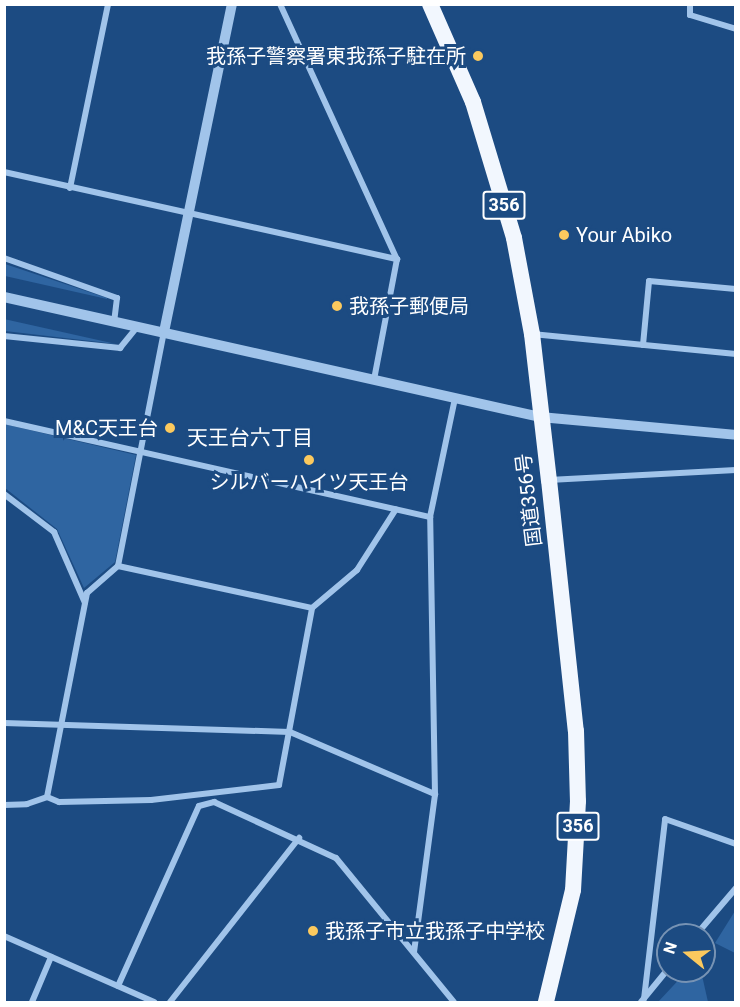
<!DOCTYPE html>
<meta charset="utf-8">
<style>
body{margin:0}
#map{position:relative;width:740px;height:1007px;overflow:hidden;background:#1c4b82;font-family:Roboto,"Noto Sans JP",sans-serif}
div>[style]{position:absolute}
.green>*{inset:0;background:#2f65a1}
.minor>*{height:6px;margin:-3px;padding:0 3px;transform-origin:3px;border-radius:3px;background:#a1c4ea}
.tertiary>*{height:10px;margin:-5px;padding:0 5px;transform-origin:5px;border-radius:5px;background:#a1c4ea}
.trunk>*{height:16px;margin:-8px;padding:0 8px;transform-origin:8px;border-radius:8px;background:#f2f7fe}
.dots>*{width:16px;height:16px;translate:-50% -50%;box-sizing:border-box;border:3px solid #1c4b82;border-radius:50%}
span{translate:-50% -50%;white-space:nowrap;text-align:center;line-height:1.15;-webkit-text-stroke:6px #1c4b82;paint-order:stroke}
.shield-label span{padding:2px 4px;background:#1c4b82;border:2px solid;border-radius:4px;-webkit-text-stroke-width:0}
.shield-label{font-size:18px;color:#fff;font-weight:700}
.poi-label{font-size:20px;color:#fff}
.right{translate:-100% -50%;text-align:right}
.left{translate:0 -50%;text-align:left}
.street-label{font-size:20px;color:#fff}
.neighbourhood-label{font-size:21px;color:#fff}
.frame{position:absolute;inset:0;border:6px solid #fff;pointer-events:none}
.north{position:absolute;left:656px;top:923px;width:60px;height:60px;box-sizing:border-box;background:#1c4b82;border:2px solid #7793b4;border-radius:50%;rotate:288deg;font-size:16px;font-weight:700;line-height:24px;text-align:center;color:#fff}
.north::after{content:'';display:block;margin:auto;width:21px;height:27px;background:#fbc95e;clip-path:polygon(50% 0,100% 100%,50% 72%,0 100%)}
</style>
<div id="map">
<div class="green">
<i style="clip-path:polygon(5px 264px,107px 298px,107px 299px,5px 276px)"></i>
<i style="clip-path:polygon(4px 319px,116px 344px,5px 331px)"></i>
<i style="clip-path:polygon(4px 424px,136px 455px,115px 562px,84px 588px,57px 529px,5px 488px)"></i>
<i style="clip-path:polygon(735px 911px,736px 953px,735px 953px,715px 943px)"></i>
<i style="clip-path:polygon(687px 971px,701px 971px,708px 1002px,658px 1002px)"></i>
</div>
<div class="minor">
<i style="left:280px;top:4px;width:281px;rotate:65.4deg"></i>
<i style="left:397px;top:259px;width:123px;rotate:100.8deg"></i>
<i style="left:690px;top:4px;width:11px;rotate:90deg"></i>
<i style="left:690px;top:15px;width:48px;rotate:16.9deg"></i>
<i style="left:4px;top:172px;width:403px;rotate:12.5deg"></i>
<i style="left:70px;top:188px;width:188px;rotate:-78.3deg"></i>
<i style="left:4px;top:258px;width:120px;rotate:19.5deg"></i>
<i style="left:117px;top:298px;width:23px;rotate:97deg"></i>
<i style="left:532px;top:334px;width:205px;rotate:5.6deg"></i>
<i style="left:4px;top:336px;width:117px;rotate:5.9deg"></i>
<i style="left:120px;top:348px;width:27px;rotate:-51deg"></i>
<i style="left:643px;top:345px;width:64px;rotate:-84.6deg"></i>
<i style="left:649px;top:281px;width:87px;rotate:5.3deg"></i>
<i style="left:4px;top:421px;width:437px;rotate:12.7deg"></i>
<i style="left:549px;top:480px;width:187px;rotate:-3.1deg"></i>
<i style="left:4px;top:494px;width:63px;rotate:37.2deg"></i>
<i style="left:54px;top:532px;width:77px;rotate:66.4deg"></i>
<i style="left:118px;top:566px;width:198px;rotate:12.2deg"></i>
<i style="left:312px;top:608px;width:59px;rotate:-40.2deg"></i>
<i style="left:357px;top:570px;width:72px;rotate:-57.4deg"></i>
<i style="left:4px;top:723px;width:286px;rotate:1.8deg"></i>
<i style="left:290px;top:732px;width:158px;rotate:23.2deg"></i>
<i style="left:47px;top:797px;width:208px;rotate:-78.9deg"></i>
<i style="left:87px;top:593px;width:41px;rotate:-41.1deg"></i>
<i style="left:118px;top:566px;width:238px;rotate:-78.9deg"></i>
<i style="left:4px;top:805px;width:23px;rotate:-2deg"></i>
<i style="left:27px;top:804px;width:21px;rotate:-19deg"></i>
<i style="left:47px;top:797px;width:13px;rotate:23deg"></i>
<i style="left:59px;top:802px;width:92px;rotate:-1.2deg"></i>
<i style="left:151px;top:800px;width:129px;rotate:-6.7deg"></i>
<i style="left:279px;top:785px;width:180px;rotate:-79.4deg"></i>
<i style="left:696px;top:935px;width:62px;rotate:-49.6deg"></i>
<i style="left:4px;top:936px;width:164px;rotate:23.7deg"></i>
<i style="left:414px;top:952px;width:159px;rotate:-82.4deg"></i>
<i style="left:435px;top:794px;width:277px;rotate:-91deg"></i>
<i style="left:430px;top:517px;width:122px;rotate:-78.1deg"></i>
<i style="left:118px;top:986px;width:197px;rotate:-65.8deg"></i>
<i style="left:199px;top:806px;width:16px;rotate:-15deg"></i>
<i style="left:214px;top:802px;width:134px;rotate:24.7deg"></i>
<i style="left:336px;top:858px;width:186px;rotate:50.7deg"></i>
<i style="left:644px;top:999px;width:181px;rotate:-83.3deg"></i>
<i style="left:665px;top:819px;width:75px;rotate:19.4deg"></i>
<i style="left:32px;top:1002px;width:49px;rotate:-67.1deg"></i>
<i style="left:170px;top:1002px;width:209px;rotate:-51.8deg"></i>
<i style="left:641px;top:1002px;width:43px;rotate:-50.7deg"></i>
</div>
<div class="tertiary">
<i style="left:4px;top:297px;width:549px;rotate:12.62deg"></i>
<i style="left:540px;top:417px;width:197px;rotate:5.2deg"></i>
<i style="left:164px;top:332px;width:335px;rotate:-78.3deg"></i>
</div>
<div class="trunk">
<i style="left:430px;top:4px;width:107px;rotate:66.3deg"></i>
<i style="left:473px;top:102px;width:142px;rotate:73.2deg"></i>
<i style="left:514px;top:238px;width:98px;rotate:79.4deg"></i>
<i style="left:532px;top:334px;width:147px;rotate:83.4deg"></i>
<i style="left:549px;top:480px;width:252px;rotate:83.9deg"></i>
<i style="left:576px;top:731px;width:70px;rotate:88.4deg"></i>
<i style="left:578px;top:801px;width:89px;rotate:93.2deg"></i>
<i style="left:573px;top:890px;width:115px;rotate:103.6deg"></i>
</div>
<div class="dots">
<i style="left:478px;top:56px;background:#fbc95e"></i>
<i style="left:564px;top:235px;background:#fbc95e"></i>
<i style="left:337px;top:306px;background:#fbc95e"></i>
<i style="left:170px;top:428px;background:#fbc95e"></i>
<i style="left:309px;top:460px;background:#fbc95e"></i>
<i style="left:313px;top:931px;background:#fbc95e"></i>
</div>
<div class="shield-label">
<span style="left:504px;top:205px">356</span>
<span style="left:578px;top:826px">356</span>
</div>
<div class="poi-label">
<span class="right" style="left:466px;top:56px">我孫子警察署東我孫子駐在所</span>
<span class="left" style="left:576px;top:235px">Your Abiko</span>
<span class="left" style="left:349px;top:306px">我孫子郵便局</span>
<span class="right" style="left:158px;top:428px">M&amp;C天王台</span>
<span style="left:309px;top:482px">シルバーハイツ天王台</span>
<span class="left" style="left:325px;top:931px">我孫子市立我孫子中学校</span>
</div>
<div class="street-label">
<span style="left:529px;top:500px;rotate:-97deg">国道356号</span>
</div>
<div class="neighbourhood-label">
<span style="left:250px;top:438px">天王台六丁目</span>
</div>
<div class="frame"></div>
<div class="north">N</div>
</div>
